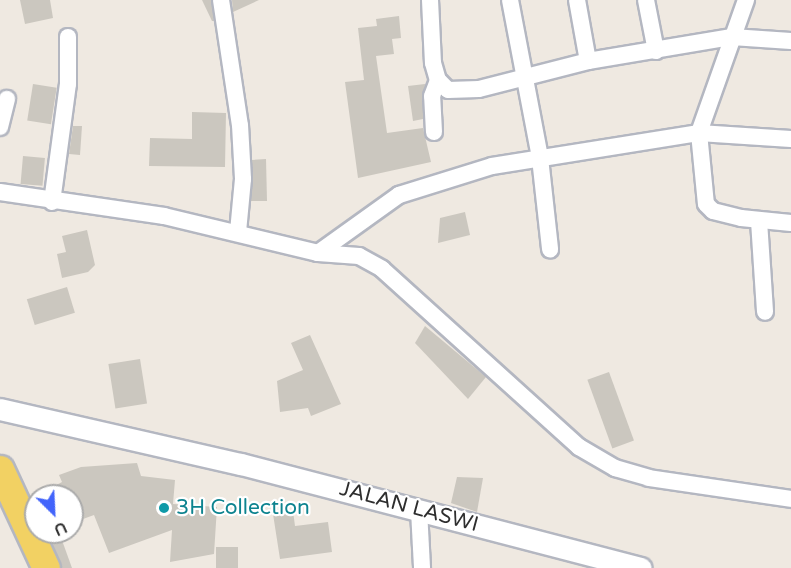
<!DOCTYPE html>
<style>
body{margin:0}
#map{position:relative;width:791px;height:568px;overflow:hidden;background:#efe9e1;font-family:"Varela Round",sans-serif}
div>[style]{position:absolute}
.building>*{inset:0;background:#cbc7bf;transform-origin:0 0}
.roads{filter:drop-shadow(2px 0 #b4b7c1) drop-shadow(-2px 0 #b4b7c1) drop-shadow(0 2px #b4b7c1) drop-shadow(0 -2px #b4b7c1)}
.minor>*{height:16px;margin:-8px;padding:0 8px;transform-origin:8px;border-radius:8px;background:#fff}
.tertiary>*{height:21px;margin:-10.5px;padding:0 10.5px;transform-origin:10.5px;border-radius:10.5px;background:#fff}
.primary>*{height:27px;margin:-13.5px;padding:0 13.5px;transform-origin:13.5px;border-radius:13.5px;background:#f2d163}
.dots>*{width:16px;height:16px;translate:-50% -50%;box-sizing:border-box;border:3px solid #fff;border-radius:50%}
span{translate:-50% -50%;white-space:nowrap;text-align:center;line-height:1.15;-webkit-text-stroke:4.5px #fff;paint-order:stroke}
.street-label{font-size:21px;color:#2e2e2e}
.culture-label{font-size:21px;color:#0d838f}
.left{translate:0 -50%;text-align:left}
.north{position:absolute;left:24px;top:484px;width:60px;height:60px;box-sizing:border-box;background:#fff;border:2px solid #ababab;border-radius:50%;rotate:156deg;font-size:16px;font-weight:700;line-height:24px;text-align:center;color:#2e2e2e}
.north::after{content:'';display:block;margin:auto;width:21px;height:27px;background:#4264fb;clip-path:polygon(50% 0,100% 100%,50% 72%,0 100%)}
</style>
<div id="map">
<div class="building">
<i style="clip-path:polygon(20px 0,50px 0,53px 18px,25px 24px)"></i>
<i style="clip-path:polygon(202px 0,211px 0,214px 21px,212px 21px)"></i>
<i style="clip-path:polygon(232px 0,259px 0,233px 12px)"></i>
<i style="clip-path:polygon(399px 16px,401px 38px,392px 39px,394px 54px,376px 56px,387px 133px,423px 128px,431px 162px,358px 178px,345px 82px,364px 80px,358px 28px,377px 26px,376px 19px)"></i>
<i style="left:33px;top:84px;width:24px;height:37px;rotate:9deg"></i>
<i style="clip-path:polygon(425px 84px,423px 119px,413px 121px,408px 86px)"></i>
<i style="clip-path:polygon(192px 112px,226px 113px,225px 167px,149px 166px,150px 138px,192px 139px)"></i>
<i style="clip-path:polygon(73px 126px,82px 126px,80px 155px,69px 154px)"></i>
<i style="left:23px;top:156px;width:22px;height:28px;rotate:5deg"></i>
<i style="clip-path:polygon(266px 159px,267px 201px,251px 201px,252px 160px)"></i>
<i style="clip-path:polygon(465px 212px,470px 235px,438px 243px,440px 218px)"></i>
<i style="clip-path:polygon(87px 230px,95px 265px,88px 272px,62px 278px,57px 254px,66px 252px,62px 236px)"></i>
<i style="left:67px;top:287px;width:27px;height:42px;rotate:73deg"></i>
<i style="clip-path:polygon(425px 326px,486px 377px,468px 399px,415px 343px)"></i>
<i style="clip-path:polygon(310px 335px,341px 404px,311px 416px,308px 408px,280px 412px,277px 381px,303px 370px,291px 343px)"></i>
<i style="left:140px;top:359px;width:45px;height:32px;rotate:81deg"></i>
<i style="left:609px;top:372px;width:73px;height:23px;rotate:70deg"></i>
<i style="clip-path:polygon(137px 463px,141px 476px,175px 480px,173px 504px,217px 507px,214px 554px,170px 562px,172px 530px,109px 553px,94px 515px,72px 523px,72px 496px,37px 496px,62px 482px,59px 475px,81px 467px)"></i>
<i style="clip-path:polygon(457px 477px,483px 478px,477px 512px,451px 503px)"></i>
<i style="clip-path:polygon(293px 511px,295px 526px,328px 522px,332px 552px,280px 559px,273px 514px)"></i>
<i style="clip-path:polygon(47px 532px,59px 532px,72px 568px,62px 568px)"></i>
<i style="left:216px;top:547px;width:22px;height:21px"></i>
</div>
<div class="roads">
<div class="minor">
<i style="left:221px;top:0;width:126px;rotate:81.4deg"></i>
<i style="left:240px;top:125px;width:54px;rotate:86.8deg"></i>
<i style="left:243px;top:179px;width:53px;rotate:95.4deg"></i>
<i style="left:430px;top:0;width:63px;rotate:87.3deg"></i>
<i style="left:433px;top:63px;width:18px;rotate:74deg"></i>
<i style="left:438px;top:80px;width:14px;rotate:45deg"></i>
<i style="left:448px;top:90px;width:31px;rotate:-2deg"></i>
<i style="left:479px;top:89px;width:113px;rotate:-14.4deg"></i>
<i style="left:588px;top:61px;width:146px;rotate:-9.5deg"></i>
<i style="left:732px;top:37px;width:59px;rotate:3.9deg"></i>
<i style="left:510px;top:0;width:161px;rotate:79.2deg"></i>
<i style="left:540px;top:158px;width:92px;rotate:83.7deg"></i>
<i style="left:577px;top:0;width:62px;rotate:79.8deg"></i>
<i style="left:646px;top:0;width:52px;rotate:78.9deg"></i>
<i style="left:746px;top:0;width:141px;rotate:109.5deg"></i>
<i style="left:699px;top:133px;width:71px;rotate:84.4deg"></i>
<i style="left:706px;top:204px;width:10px;rotate:45deg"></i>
<i style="left:713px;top:211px;width:29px;rotate:14deg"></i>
<i style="left:741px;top:218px;width:50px;rotate:5.7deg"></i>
<i style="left:0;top:127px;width:29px;rotate:-76deg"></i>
<i style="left:434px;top:132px;width:36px;rotate:-93deg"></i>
<i style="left:432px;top:96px;width:17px;rotate:-69deg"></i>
<i style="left:0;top:192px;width:166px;rotate:8.3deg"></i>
<i style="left:164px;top:216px;width:158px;rotate:13.5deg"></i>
<i style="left:318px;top:253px;width:41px;rotate:4.2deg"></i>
<i style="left:359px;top:256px;width:26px;rotate:29deg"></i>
<i style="left:382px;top:269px;width:266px;rotate:42.1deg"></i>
<i style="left:579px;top:447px;width:42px;rotate:30.3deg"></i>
<i style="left:615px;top:468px;width:35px;rotate:16deg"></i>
<i style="left:649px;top:478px;width:144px;rotate:8.4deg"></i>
<i style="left:52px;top:202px;width:119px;rotate:-82.3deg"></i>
<i style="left:68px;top:84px;width:47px;rotate:-90deg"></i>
<i style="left:759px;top:221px;width:91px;rotate:86.2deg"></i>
<i style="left:318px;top:253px;width:100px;rotate:-35.6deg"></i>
<i style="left:399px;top:195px;width:97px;rotate:-17.3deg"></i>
<i style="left:492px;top:166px;width:210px;rotate:-9.1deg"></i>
<i style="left:699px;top:133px;width:92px;rotate:3.7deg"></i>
<i style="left:419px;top:510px;width:58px;rotate:87deg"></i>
</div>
<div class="tertiary">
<i style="left:0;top:409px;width:247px;rotate:12.9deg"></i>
<i style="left:241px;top:464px;width:413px;rotate:14.6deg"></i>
</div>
<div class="primary">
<i style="left:0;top:469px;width:109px;rotate:65.1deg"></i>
</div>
</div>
<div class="dots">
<i style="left:164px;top:508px;background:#0f9aa8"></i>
</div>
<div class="street-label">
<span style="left:409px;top:507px;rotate:15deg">JALAN LASWI</span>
</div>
<div class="culture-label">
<span class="left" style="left:176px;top:508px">3H Collection</span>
</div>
<div class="north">U</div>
</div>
